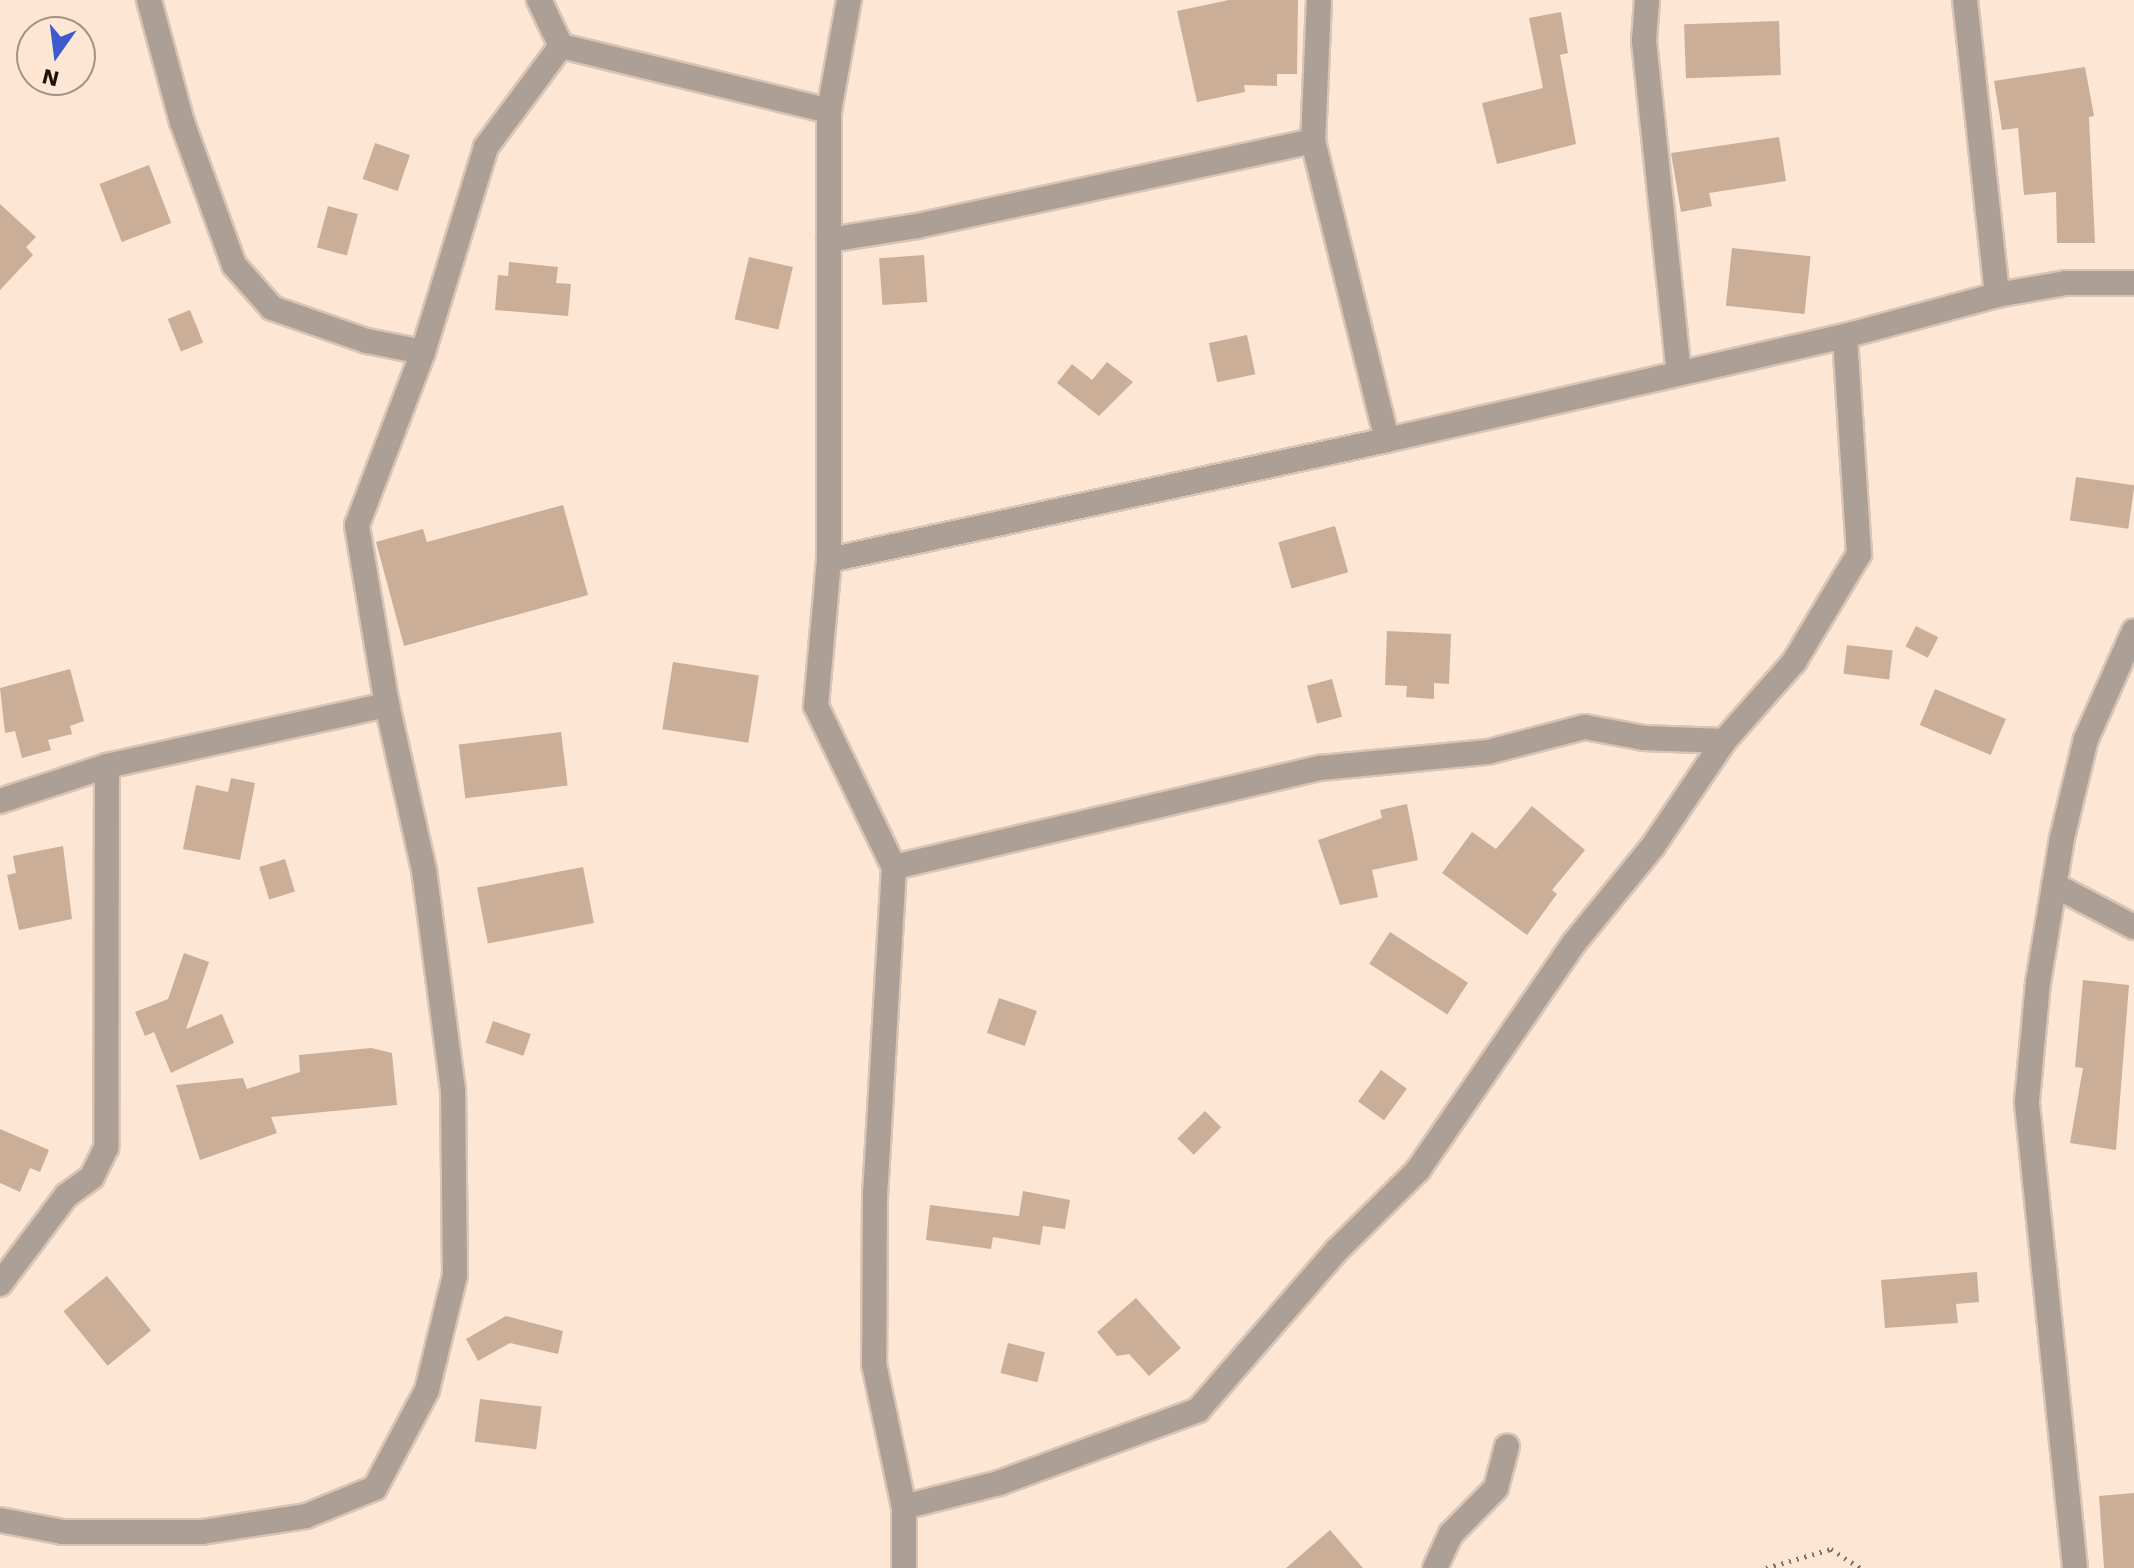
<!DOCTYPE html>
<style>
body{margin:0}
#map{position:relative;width:2134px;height:1568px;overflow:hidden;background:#fee6d4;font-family:"Work Sans",sans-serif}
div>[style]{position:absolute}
.building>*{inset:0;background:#cbae98;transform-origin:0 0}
.path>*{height:5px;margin-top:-2.5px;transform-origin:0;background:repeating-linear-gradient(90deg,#837266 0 2px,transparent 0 8px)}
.roads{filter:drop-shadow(2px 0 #dac4b4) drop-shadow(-2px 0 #dac4b4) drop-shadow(0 2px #dac4b4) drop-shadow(0 -2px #dac4b4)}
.minor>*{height:24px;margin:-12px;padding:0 12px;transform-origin:12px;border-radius:12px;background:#ac9f96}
span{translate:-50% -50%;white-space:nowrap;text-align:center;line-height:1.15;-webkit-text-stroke:6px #fee6d4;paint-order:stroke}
.north{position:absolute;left:16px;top:16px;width:80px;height:80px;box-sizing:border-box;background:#fee6d4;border:2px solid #a49284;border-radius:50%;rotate:194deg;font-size:22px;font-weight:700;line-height:32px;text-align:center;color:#1e130b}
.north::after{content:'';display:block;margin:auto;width:28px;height:36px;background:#3d5bcd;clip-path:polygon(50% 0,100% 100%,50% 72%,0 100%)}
</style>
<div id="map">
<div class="building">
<i style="clip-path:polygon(1229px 0,1298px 0,1297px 74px,1277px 74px,1277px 86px,1244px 85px,1245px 92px,1197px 102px,1177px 11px)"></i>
<i style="clip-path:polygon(1561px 12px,1568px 53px,1560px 55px,1576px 144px,1497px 164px,1482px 103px,1543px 88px,1529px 18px)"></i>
<i style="left:1779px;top:21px;width:54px;height:95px;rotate:88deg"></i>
<i style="clip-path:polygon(2085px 67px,2094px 116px,2089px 117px,2095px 243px,2057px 243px,2056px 192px,2024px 195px,2018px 128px,2002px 130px,1994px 81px)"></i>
<i style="clip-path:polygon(1779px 137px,1786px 181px,1709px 193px,1712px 206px,1681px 212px,1671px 153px)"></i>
<i style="left:375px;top:143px;width:37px;height:38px;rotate:19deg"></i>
<i style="left:149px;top:165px;width:62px;height:53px;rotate:69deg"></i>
<i style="clip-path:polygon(0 204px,36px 237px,26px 247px,33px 255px,0 290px)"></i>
<i style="left:328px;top:206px;width:31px;height:43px;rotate:15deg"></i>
<i style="left:1732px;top:248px;width:79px;height:58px;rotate:6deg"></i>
<i style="left:924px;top:255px;width:47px;height:45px;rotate:86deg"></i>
<i style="left:749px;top:257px;width:45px;height:64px;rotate:13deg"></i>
<i style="clip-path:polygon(509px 262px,558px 267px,556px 283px,571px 284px,568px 316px,495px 310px,498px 275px,508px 276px)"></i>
<i style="left:190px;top:310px;width:35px;height:24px;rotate:68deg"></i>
<i style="left:1247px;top:335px;width:40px;height:39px;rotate:78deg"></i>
<i style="clip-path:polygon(1107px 362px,1133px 382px,1099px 416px,1057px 383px,1072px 364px,1092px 380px)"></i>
<i style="left:2076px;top:477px;width:59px;height:44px;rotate:8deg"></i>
<i style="clip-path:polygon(563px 505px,588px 595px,404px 646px,376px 542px,423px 529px,427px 542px)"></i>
<i style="left:1335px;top:526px;width:48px;height:59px;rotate:74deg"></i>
<i style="left:1916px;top:626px;width:25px;height:23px;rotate:27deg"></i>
<i style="clip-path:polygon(1387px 631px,1451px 634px,1449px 684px,1434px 683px,1434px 699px,1406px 697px,1407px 686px,1385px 685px)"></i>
<i style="left:1847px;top:645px;width:46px;height:29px;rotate:7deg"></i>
<i style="left:673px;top:662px;width:87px;height:68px;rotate:9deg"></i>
<i style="clip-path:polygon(70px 669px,84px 721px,70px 726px,72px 734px,48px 740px,51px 750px,22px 758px,15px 731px,5px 733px,0 688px)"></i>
<i style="left:1332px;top:679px;width:39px;height:26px;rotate:75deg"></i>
<i style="left:1935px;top:689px;width:77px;height:39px;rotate:23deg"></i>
<i style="left:561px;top:732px;width:54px;height:103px;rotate:83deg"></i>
<i style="clip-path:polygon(231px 778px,255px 783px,240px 860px,183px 849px,196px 785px,228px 792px)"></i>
<i style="clip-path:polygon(1407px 804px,1418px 860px,1372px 870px,1378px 897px,1340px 905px,1318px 840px,1382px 818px,1380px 810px)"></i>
<i style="clip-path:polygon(1532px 806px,1585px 850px,1552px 890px,1557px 894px,1527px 935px,1442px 873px,1472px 832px,1496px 849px)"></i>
<i style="clip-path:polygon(63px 846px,72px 919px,19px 930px,7px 875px,16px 873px,13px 856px)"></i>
<i style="left:285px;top:859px;width:34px;height:27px;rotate:73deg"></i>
<i style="left:583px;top:867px;width:57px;height:108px;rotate:79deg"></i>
<i style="left:1390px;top:932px;width:93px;height:38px;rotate:33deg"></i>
<i style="clip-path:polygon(184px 953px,209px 962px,186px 1029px,222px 1014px,234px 1043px,171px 1073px,154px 1032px,145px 1036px,135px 1012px,168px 999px)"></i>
<i style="clip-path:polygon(2083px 980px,2129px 985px,2116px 1150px,2070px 1143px,2083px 1068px,2075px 1067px)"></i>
<i style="left:999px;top:998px;width:40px;height:37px;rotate:19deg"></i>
<i style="left:493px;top:1021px;width:40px;height:23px;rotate:19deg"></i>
<i style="clip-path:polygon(371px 1048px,392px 1053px,397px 1105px,271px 1117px,277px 1133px,200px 1160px,176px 1085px,243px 1078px,247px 1089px,300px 1072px,299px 1055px)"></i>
<i style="left:1381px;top:1070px;width:32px;height:39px;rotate:36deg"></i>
<i style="left:1205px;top:1111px;width:23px;height:39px;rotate:45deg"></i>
<i style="clip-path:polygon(0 1129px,49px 1150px,40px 1172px,30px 1168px,20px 1192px,0 1183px)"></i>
<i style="clip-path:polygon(1023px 1191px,1070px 1200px,1065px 1229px,1043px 1226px,1040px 1245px,993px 1237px,991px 1249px,926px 1240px,930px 1205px,1019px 1216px)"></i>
<i style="clip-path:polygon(1977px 1272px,1979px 1302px,1956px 1304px,1958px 1323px,1885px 1328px,1881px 1280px)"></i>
<i style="left:107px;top:1276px;width:70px;height:56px;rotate:51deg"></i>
<i style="clip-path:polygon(1136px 1298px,1181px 1348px,1149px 1376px,1129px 1354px,1117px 1356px,1097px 1332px)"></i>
<i style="clip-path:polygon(506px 1316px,563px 1331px,558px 1354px,510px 1343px,478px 1361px,466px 1339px)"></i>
<i style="left:1008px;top:1343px;width:38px;height:31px;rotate:14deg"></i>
<i style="left:480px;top:1399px;width:62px;height:43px;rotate:7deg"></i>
<i style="clip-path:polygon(2134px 1493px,2134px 1568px,2104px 1568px,2099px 1496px)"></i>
<i style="clip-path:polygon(1330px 1530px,1363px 1568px,1286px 1568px)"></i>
</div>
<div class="path">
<i style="left:1766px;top:1568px;width:68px;rotate:-16.3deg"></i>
<i style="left:1831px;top:1549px;width:35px;rotate:33deg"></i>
</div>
<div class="roads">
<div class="minor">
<i style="left:149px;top:0;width:126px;rotate:74.9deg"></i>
<i style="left:182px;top:122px;width:152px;rotate:70deg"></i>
<i style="left:234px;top:265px;width:57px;rotate:48.5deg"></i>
<i style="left:272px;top:308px;width:101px;rotate:19.2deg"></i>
<i style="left:367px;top:341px;width:57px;rotate:11.1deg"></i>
<i style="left:539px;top:0;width:51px;rotate:64.4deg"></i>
<i style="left:561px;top:46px;width:276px;rotate:13.6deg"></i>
<i style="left:829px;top:111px;width:449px;rotate:90deg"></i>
<i style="left:829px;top:560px;width:147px;rotate:95.1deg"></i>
<i style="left:816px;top:706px;width:179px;rotate:64.2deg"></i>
<i style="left:894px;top:867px;width:326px;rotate:93.3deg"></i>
<i style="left:875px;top:1192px;width:172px;rotate:90.3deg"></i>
<i style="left:874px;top:1364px;width:146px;rotate:78.2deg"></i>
<i style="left:904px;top:1507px;width:61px;rotate:90deg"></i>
<i style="left:1319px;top:0;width:141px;rotate:92.4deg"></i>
<i style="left:1313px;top:141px;width:308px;rotate:76.1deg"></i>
<i style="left:1647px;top:0;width:41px;rotate:94.2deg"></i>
<i style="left:1644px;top:41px;width:333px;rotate:84deg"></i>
<i style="left:1965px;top:0;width:297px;rotate:83.8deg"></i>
<i style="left:829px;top:111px;width:113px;rotate:-79.8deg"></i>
<i style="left:829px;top:240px;width:89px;rotate:-9deg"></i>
<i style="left:917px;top:226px;width:405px;rotate:-12.1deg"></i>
<i style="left:829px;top:560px;width:571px;rotate:-12.14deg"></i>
<i style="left:1387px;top:440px;width:470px;rotate:-12.8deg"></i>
<i style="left:1845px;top:336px;width:157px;rotate:-15.1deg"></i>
<i style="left:1997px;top:295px;width:70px;rotate:-9.9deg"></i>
<i style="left:2066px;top:283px;width:68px"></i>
<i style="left:107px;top:766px;width:287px;rotate:-12.3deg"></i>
<i style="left:387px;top:705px;width:182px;rotate:-99.5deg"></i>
<i style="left:357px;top:525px;width:185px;rotate:-69.1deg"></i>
<i style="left:423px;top:352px;width:214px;rotate:-72.9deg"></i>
<i style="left:486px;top:147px;width:126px;rotate:-53.4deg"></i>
<i style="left:0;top:801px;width:113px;rotate:-18.1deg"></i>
<i style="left:107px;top:766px;width:382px;rotate:90.1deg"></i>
<i style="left:106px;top:1148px;width:32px;rotate:116deg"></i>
<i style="left:92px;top:1177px;width:32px;rotate:144deg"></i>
<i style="left:66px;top:1196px;width:110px;rotate:126.9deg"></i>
<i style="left:894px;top:867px;width:438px;rotate:-13.1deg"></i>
<i style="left:1321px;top:768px;width:168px;rotate:-5.5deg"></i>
<i style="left:1488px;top:752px;width:100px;rotate:-14.5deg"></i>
<i style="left:1585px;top:727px;width:60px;rotate:10.6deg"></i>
<i style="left:1644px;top:738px;width:80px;rotate:2.1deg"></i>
<i style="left:2054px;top:885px;width:90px;rotate:27.7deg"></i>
<i style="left:904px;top:1507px;width:98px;rotate:-14.2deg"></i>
<i style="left:999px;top:1483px;width:212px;rotate:-20.1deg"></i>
<i style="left:1198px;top:1410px;width:212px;rotate:-49deg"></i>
<i style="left:1337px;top:1250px;width:114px;rotate:-44.6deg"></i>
<i style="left:1418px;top:1170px;width:275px;rotate:-55.5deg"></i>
<i style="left:1574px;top:943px;width:125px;rotate:-50.8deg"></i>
<i style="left:1653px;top:846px;width:127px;rotate:-55.9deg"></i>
<i style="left:1724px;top:741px;width:106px;rotate:-48.5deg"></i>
<i style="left:1794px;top:662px;width:126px;rotate:-59deg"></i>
<i style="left:1859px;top:554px;width:218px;rotate:-93.7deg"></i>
<i style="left:0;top:1520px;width:64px;rotate:10.8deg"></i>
<i style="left:63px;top:1532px;width:139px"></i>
<i style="left:202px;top:1532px;width:105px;rotate:-8.7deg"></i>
<i style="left:306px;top:1516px;width:74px;rotate:-22.1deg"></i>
<i style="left:375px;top:1488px;width:111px;rotate:-62deg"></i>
<i style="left:427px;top:1390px;width:118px;rotate:-76.3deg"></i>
<i style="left:455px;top:1275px;width:185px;rotate:-90.6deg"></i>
<i style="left:453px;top:1090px;width:222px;rotate:-97.5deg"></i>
<i style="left:424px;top:870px;width:169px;rotate:-102.6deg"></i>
<i style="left:1435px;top:1568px;width:38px;rotate:-65deg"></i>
<i style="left:1451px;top:1534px;width:64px;rotate:-45.6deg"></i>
<i style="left:1496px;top:1488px;width:43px;rotate:-75.3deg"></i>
<i style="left:2075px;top:1568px;width:469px;rotate:-95.9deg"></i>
<i style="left:2027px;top:1101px;width:119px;rotate:-84.7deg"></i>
<i style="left:2038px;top:983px;width:147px;rotate:-80.6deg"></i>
<i style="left:2062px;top:838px;width:102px;rotate:-76.4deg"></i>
<i style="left:2086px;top:739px;width:118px;rotate:-66deg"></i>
</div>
</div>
<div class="north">N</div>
</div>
